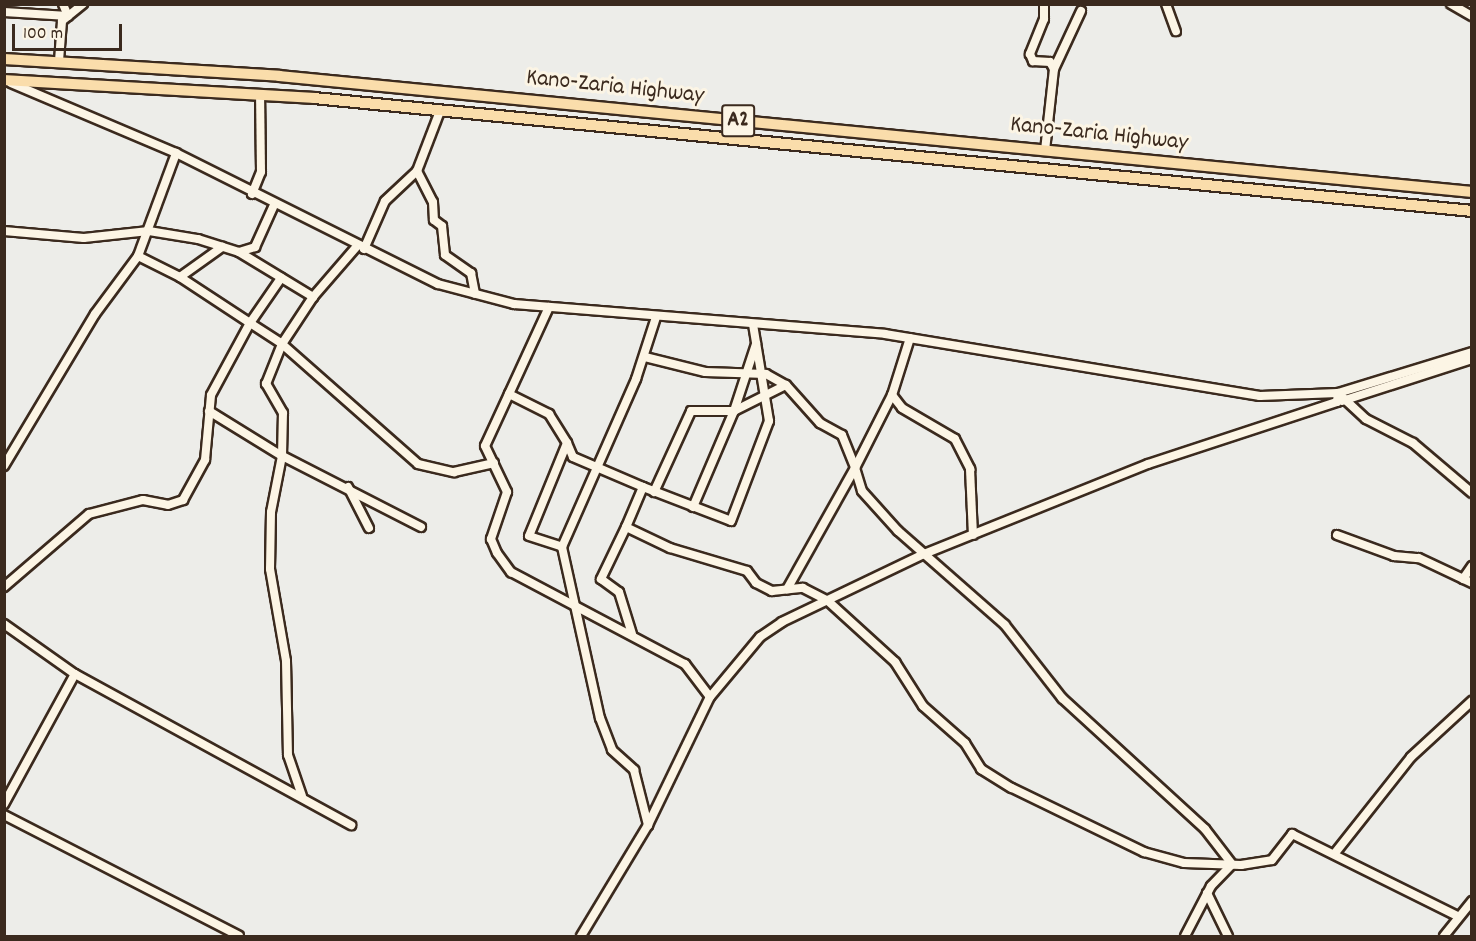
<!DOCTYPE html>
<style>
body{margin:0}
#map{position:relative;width:1476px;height:941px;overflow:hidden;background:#edede9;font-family:Dekko,sans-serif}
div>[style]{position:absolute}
.roads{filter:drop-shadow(2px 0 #3b2a1e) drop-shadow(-2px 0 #3b2a1e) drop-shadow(0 2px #3b2a1e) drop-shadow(0 -2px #3b2a1e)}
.minor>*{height:8px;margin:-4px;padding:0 4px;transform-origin:4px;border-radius:4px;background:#fcf5e5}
.highway>*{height:10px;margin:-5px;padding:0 5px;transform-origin:5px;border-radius:5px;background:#faddab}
span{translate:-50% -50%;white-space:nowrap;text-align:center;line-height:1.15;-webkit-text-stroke:6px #fcf5e5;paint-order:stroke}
.shield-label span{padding:2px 4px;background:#fcf5e5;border:2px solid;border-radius:4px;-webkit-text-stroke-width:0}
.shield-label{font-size:22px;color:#3b2a1e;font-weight:700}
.street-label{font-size:24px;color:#3b2a1e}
.frame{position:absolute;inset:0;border:6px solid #3b2a1e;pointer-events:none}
.scale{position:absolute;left:12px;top:24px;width:110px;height:27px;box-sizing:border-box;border:3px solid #3b2a1e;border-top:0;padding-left:8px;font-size:18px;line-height:21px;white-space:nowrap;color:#3b2a1e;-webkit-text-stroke:4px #fcf5e5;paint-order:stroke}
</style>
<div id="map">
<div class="roads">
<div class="minor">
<i style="left:1044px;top:4px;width:15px;rotate:90deg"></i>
<i style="left:1044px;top:19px;width:38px;rotate:112deg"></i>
<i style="left:1030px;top:54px;width:8px;rotate:67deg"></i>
<i style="left:1033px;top:61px;width:17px;rotate:3deg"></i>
<i style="left:1050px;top:62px;width:8px;rotate:60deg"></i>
<i style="left:1054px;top:69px;width:81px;rotate:96.3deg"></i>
<i style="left:1166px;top:4px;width:29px;rotate:70deg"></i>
<i style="left:1451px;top:4px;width:24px;rotate:30deg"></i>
<i style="left:4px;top:12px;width:64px;rotate:3.6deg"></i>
<i style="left:68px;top:16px;width:13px;rotate:-113deg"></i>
<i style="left:59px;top:61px;width:40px;rotate:-85.7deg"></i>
<i style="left:62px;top:21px;width:27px;rotate:-39deg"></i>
<i style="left:1054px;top:69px;width:64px;rotate:-65deg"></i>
<i style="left:11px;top:83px;width:179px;rotate:23deg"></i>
<i style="left:176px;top:153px;width:293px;rotate:26.6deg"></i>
<i style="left:438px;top:284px;width:79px;rotate:14.7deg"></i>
<i style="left:514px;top:304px;width:372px;rotate:4.6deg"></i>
<i style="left:885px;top:334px;width:380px;rotate:9.4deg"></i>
<i style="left:1260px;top:396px;width:78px;rotate:-2.2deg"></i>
<i style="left:1338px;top:393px;width:140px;rotate:-17deg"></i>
<i style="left:417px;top:171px;width:35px;rotate:63deg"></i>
<i style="left:433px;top:202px;width:18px;rotate:87deg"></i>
<i style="left:434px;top:220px;width:10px;rotate:37deg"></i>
<i style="left:442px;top:226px;width:29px;rotate:84deg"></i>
<i style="left:445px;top:255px;width:32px;rotate:35deg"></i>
<i style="left:471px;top:273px;width:21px;rotate:79deg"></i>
<i style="left:252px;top:194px;width:24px;rotate:-68deg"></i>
<i style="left:261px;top:172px;width:78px;rotate:-90.7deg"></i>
<i style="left:4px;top:231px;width:80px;rotate:5deg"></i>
<i style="left:84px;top:238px;width:65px;rotate:-6.1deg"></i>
<i style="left:149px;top:231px;width:50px;rotate:9.3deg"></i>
<i style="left:198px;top:239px;width:43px;rotate:17.6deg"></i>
<i style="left:239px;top:252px;width:87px;rotate:31.3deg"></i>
<i style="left:313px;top:297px;width:67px;rotate:-49.2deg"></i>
<i style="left:364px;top:249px;width:52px;rotate:-66.4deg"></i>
<i style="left:385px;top:201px;width:44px;rotate:-43.2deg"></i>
<i style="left:417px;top:171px;width:64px;rotate:-69deg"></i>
<i style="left:239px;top:252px;width:17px;rotate:-17deg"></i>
<i style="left:255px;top:247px;width:46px;rotate:-65.7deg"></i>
<i style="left:138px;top:256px;width:110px;rotate:-69.7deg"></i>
<i style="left:180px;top:277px;width:84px;rotate:33.3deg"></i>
<i style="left:250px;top:323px;width:55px;rotate:-55.4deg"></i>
<i style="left:549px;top:307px;width:96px;rotate:114.7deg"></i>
<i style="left:509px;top:394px;width:45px;rotate:26.6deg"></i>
<i style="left:549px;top:414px;width:34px;rotate:58deg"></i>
<i style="left:567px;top:443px;width:100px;rotate:112.2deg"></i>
<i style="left:529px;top:536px;width:35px;rotate:18deg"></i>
<i style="left:562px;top:547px;width:175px;rotate:77.5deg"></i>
<i style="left:600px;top:718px;width:34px;rotate:69deg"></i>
<i style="left:612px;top:750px;width:30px;rotate:42deg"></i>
<i style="left:634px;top:770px;width:57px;rotate:75.7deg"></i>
<i style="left:910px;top:338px;width:60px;rotate:107.5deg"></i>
<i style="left:892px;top:395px;width:82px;rotate:116.9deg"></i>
<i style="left:855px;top:468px;width:24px;rotate:73deg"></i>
<i style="left:862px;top:491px;width:54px;rotate:48deg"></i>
<i style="left:898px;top:531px;width:142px;rotate:41.3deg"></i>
<i style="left:1005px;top:625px;width:93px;rotate:52deg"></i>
<i style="left:1062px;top:698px;width:194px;rotate:42.5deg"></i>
<i style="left:1205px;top:829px;width:44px;rotate:52.4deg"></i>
<i style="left:645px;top:357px;width:62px;rotate:14deg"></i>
<i style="left:705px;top:372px;width:61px;rotate:1.9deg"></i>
<i style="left:766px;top:374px;width:23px;rotate:29deg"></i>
<i style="left:786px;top:385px;width:51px;rotate:48.2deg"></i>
<i style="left:820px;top:423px;width:25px;rotate:29deg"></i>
<i style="left:842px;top:435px;width:35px;rotate:68deg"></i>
<i style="left:855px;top:468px;width:139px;rotate:119.3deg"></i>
<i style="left:509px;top:394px;width:57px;rotate:114.8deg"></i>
<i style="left:485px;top:446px;width:51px;rotate:64.4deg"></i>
<i style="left:507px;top:492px;width:50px;rotate:108.8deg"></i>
<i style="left:491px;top:539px;width:15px;rotate:67deg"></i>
<i style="left:497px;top:553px;width:24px;rotate:54deg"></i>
<i style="left:511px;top:572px;width:197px;rotate:27.9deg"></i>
<i style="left:685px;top:664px;width:41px;rotate:52.9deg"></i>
<i style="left:892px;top:395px;width:16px;rotate:52deg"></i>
<i style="left:902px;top:408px;width:61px;rotate:30.3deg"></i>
<i style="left:955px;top:439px;width:34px;rotate:63deg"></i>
<i style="left:970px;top:469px;width:66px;rotate:87.4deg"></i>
<i style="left:1342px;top:401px;width:137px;rotate:-17.9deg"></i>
<i style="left:209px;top:411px;width:86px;rotate:31.7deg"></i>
<i style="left:282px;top:456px;width:57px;rotate:101.1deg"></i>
<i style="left:271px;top:512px;width:57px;rotate:91deg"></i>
<i style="left:270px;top:569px;width:93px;rotate:80.1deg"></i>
<i style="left:286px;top:661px;width:94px;rotate:88.8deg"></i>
<i style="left:288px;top:755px;width:43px;rotate:71.1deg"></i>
<i style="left:567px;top:443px;width:15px;rotate:67deg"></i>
<i style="left:573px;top:457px;width:76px;rotate:23.2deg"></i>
<i style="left:643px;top:487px;width:43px;rotate:113deg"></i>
<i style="left:626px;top:527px;width:49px;rotate:25.5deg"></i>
<i style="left:670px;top:548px;width:80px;rotate:16.6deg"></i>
<i style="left:747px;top:571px;width:15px;rotate:53deg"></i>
<i style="left:756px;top:583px;width:18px;rotate:27deg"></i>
<i style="left:772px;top:591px;width:31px;rotate:-6deg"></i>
<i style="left:803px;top:588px;width:28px;rotate:27deg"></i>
<i style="left:828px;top:601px;width:91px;rotate:42.3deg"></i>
<i style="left:895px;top:662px;width:52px;rotate:57.5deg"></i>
<i style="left:923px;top:706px;width:56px;rotate:41.4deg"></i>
<i style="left:965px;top:743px;width:31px;rotate:58deg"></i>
<i style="left:981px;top:769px;width:36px;rotate:32deg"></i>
<i style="left:1012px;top:788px;width:147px;rotate:25.9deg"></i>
<i style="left:1144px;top:852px;width:41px;rotate:15.4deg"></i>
<i style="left:1184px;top:863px;width:57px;rotate:2deg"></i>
<i style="left:1241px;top:865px;width:31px;rotate:-9deg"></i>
<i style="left:1272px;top:860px;width:33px;rotate:-52deg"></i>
<i style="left:1292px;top:834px;width:186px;rotate:26.4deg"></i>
<i style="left:4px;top:466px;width:177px;rotate:-59.1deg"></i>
<i style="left:95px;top:314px;width:72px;rotate:-53.4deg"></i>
<i style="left:138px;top:256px;width:47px;rotate:26.6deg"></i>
<i style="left:180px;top:277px;width:52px;rotate:-35.5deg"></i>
<i style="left:348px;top:487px;width:46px;rotate:62.9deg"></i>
<i style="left:643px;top:487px;width:94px;rotate:21.1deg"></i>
<i style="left:731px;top:521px;width:107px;rotate:-69.2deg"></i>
<i style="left:769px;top:421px;width:98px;rotate:-99.4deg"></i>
<i style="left:654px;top:492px;width:89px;rotate:-65.4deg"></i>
<i style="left:691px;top:411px;width:43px"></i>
<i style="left:734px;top:411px;width:71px;rotate:-71.8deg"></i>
<i style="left:693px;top:507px;width:104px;rotate:-66.9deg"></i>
<i style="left:734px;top:411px;width:58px;rotate:-26.6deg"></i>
<i style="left:421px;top:527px;width:156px;rotate:-152.9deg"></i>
<i style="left:282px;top:456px;width:43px;rotate:-88.7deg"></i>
<i style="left:283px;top:413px;width:34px;rotate:-120deg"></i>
<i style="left:266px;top:384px;width:43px;rotate:-68.2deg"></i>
<i style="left:282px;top:344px;width:181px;rotate:41.4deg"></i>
<i style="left:418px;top:464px;width:37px;rotate:13deg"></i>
<i style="left:454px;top:472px;width:41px;rotate:-12.7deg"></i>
<i style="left:626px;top:527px;width:58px;rotate:115.7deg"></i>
<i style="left:601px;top:579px;width:22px;rotate:36deg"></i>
<i style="left:619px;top:592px;width:44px;rotate:72.8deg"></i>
<i style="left:1337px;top:535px;width:61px;rotate:20.2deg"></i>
<i style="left:1394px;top:556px;width:25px;rotate:5deg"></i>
<i style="left:1419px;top:558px;width:59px;rotate:25.3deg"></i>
<i style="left:562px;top:547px;width:184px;rotate:-66.2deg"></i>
<i style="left:636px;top:379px;width:65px;rotate:-72.1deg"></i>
<i style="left:1463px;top:579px;width:16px;rotate:-55deg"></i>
<i style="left:4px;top:587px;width:112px;rotate:-40.7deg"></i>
<i style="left:89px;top:514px;width:56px;rotate:-14.5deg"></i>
<i style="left:143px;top:500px;width:25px;rotate:11deg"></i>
<i style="left:168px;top:505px;width:16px;rotate:-18deg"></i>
<i style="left:183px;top:500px;width:46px;rotate:-61.2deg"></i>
<i style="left:205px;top:460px;width:65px;rotate:-84.7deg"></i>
<i style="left:211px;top:395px;width:82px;rotate:-61.6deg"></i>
<i style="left:250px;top:323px;width:38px;rotate:33deg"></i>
<i style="left:282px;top:344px;width:56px;rotate:-56.6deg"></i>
<i style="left:4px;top:624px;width:87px;rotate:35.2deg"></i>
<i style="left:75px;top:674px;width:315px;rotate:28.7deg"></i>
<i style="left:4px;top:804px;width:148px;rotate:-61.4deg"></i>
<i style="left:4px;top:815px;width:264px;rotate:27.2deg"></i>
<i style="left:1335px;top:853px;width:122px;rotate:-51.6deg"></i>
<i style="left:1411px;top:757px;width:83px;rotate:-42.6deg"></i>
<i style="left:1207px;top:893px;width:48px;rotate:64deg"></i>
<i style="left:581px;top:936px;width:130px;rotate:-58.9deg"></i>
<i style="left:648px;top:825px;width:142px;rotate:-64.2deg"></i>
<i style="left:710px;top:697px;width:78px;rotate:-50.2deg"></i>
<i style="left:760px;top:637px;width:27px;rotate:-34deg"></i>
<i style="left:782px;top:622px;width:157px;rotate:-25.6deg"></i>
<i style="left:924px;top:554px;width:241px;rotate:-21.9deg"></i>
<i style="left:1148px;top:464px;width:199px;rotate:-18.2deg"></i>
<i style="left:1337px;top:402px;width:9px;rotate:-84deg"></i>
<i style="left:1338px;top:393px;width:38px;rotate:43deg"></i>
<i style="left:1366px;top:419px;width:53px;rotate:27.1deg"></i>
<i style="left:1413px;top:443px;width:77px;rotate:40.3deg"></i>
<i style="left:1185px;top:936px;width:56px;rotate:-62.5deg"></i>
<i style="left:1211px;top:886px;width:30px;rotate:-46deg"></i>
<i style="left:1444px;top:936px;width:45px;rotate:-51.3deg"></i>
</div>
<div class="highway">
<i style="left:4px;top:59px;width:276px;rotate:3.5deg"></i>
<i style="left:279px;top:76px;width:1199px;rotate:5.55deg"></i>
<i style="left:4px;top:80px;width:311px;rotate:3.3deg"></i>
<i style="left:314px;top:98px;width:1164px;rotate:5.57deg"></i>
</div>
</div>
<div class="shield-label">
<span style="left:738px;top:121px">A2</span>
</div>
<div class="street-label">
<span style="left:615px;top:88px;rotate:6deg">Kano-Zaria Highway</span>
<span style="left:1099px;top:135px;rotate:6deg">Kano-Zaria Highway</span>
</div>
<div class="frame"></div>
<div class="scale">100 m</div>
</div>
